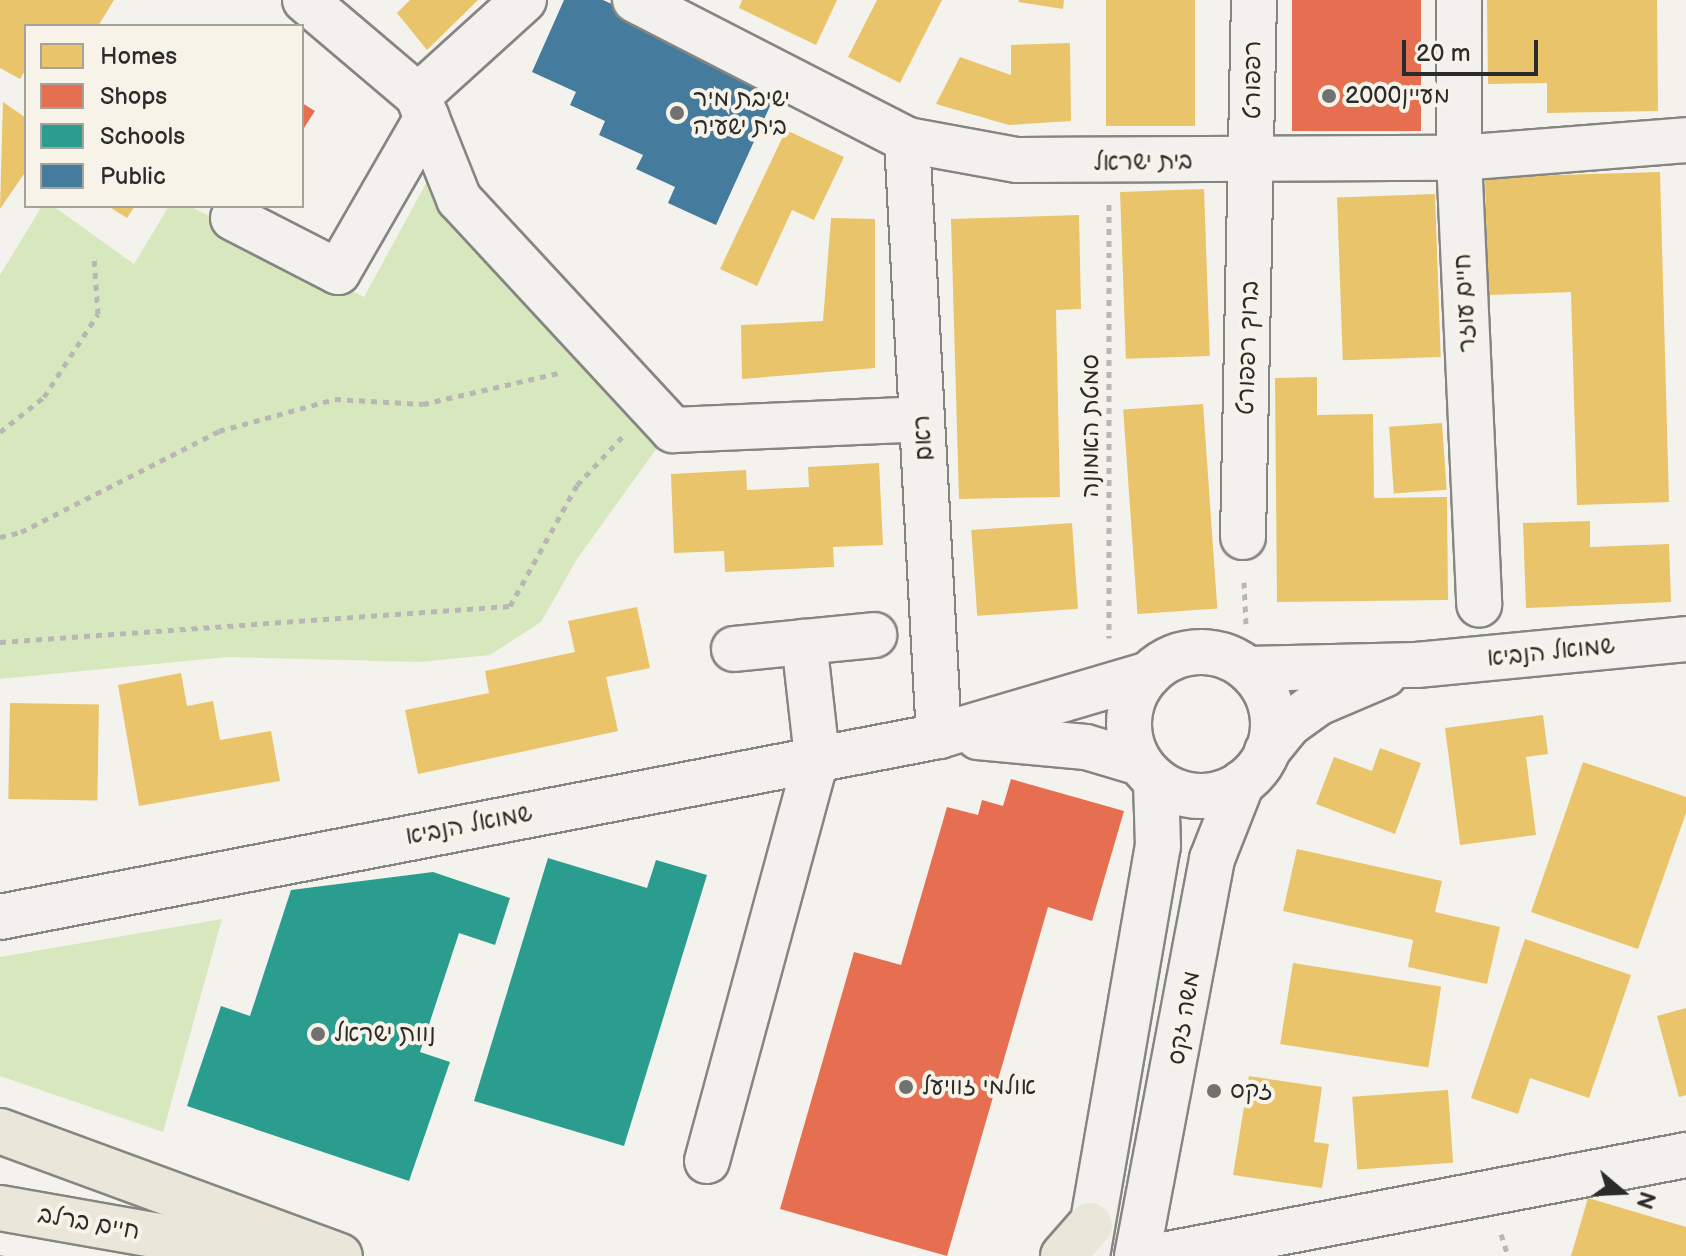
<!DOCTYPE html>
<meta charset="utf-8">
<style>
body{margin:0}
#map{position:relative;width:1686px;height:1256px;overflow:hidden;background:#f4f2ec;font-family:"Balsamiq Sans","Playpen Sans Hebrew",sans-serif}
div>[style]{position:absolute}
.green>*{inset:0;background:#d8e8be}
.homes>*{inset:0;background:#e9c46a;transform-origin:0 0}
.shops>*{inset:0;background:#e76f51;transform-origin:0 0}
.schools>*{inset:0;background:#2a9d8f}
.public>*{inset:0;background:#457b9d}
.path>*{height:5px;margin-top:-2.5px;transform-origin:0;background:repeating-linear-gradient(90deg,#b8b7b5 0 6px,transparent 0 12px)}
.roads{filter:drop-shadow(2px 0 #858582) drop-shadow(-2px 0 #858582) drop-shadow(0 2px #858582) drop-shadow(0 -2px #858582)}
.minor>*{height:44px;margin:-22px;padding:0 22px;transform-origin:22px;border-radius:22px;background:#f2f1ed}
.minor>.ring{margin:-22px;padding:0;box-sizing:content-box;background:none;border:44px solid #f2f1ed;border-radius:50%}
.highway>*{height:44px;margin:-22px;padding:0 22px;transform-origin:22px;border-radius:22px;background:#ebe6da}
.tram>*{height:2px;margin:-1px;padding:0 1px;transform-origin:1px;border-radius:1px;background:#b8b7b5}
.dots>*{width:22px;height:22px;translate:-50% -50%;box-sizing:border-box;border:4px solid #f7f3e8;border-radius:50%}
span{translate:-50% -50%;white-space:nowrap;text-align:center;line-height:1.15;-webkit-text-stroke:8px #f7f3e8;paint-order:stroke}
.street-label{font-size:24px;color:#2b2b2b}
.poi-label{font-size:24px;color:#2b2b2b}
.left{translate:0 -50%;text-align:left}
.legend{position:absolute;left:24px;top:24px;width:280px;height:184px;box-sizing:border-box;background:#f7f3e8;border:2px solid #a5a39c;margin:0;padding:10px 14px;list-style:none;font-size:24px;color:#2b2b2b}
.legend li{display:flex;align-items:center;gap:16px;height:40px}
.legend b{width:40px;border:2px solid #a5a39c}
.north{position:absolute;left:1582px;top:1152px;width:80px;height:80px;-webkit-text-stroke:6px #f7f3e8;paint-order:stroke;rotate:109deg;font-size:22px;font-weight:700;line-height:32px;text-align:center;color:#2b2b2b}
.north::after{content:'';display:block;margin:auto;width:28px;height:36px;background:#2b2b2b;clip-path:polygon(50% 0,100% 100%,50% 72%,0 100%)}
.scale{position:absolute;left:1402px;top:40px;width:136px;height:36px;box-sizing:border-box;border:4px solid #2b2b2b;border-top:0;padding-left:10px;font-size:24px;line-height:28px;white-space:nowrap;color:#2b2b2b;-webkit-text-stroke:6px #f7f3e8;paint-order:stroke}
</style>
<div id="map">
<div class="green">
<i style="clip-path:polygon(429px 178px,657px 448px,577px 559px,541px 622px,490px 655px,420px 662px,228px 657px,0 679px,0 275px,42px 206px,53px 206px,134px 264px,169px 206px,190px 206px,364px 297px)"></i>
<i style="clip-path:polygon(222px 919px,163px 1132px,0 1076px,0 957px)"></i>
</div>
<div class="homes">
<i style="clip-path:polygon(0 0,114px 0,98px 26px,26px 26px,26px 69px,20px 79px,0 68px)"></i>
<i style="clip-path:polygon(410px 0,478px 0,427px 50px,397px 13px)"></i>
<i style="clip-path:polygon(742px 0,837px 0,816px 45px,739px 8px)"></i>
<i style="clip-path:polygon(877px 0,942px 0,900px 83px,848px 57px)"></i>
<i style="clip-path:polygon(1019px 0,1064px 0,1063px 9px,1018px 2px)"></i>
<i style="left:1106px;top:0;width:89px;height:126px"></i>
<i style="clip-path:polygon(1487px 0,1657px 0,1658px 111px,1547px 113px,1547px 83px,1488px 84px)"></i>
<i style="clip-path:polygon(1070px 43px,1071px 121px,1009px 125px,936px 104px,960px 57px,1011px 75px,1011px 45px)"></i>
<i style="clip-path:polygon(3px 102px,26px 118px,26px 171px,0 209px)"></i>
<i style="clip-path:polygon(786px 130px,844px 157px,814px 220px,792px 210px,757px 286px,720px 269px)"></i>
<i style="clip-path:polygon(1660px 172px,1669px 502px,1577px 505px,1571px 292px,1488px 295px,1485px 177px)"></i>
<i style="left:1204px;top:189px;width:167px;height:84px;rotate:88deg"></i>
<i style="left:1435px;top:194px;width:163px;height:98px;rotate:88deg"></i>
<i style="clip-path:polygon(108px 206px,135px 206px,127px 218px)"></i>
<i style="clip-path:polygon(1079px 215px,1081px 309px,1056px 310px,1060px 497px,959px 499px,951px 219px)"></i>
<i style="clip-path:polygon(831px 218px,875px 219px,875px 368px,742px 379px,741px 325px,823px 321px)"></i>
<i style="clip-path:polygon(1317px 377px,1317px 415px,1373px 414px,1374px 498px,1447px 497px,1448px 600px,1277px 602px,1275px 378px)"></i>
<i style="left:1203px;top:404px;width:205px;height:80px;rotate:86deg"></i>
<i style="left:1442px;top:423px;width:67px;height:53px;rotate:86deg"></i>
<i style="clip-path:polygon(879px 463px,883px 545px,833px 547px,834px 567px,725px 572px,724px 551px,674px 553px,671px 474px,746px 470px,747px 490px,809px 487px,808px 467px)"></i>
<i style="clip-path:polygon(1590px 521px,1590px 547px,1669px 544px,1671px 602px,1526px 608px,1523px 523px)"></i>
<i style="left:1072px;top:523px;width:86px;height:101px;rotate:86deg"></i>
<i style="clip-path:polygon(637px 607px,650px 668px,606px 677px,618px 731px,418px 774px,405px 710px,489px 693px,485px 671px,575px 652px,568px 621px)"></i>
<i style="clip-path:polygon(181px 673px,187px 706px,213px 701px,220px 740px,271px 731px,280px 781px,139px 806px,118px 685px)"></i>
<i style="left:10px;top:703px;width:89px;height:96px;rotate:1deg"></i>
<i style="clip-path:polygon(1543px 715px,1548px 754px,1526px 757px,1536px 835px,1460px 845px,1445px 728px)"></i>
<i style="clip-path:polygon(1380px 748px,1421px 763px,1395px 834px,1316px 804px,1334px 757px,1372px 771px)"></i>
<i style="clip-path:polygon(1583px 762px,1686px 797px,1686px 813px,1638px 949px,1531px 912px)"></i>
<i style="clip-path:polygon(1297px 849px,1442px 881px,1435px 912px,1500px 927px,1487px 984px,1408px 967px,1413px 940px,1283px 911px)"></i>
<i style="clip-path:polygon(1525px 939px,1631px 975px,1589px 1098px,1530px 1078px,1518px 1114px,1471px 1098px)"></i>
<i style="left:1293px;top:963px;width:150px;height:82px;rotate:9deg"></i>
<i style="clip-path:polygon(1686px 1008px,1686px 1095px,1679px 1097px,1657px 1016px)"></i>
<i style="clip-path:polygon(1249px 1076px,1322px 1087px,1314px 1142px,1329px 1144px,1322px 1188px,1233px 1175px)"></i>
<i style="left:1448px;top:1090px;width:73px;height:96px;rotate:86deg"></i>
<i style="clip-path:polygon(1588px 1198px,1686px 1227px,1686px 1256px,1571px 1256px)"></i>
</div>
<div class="shops">
<i style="left:1292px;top:0;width:129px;height:131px"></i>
<i style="clip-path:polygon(302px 103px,315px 111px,302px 131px)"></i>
<i style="clip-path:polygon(1011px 779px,1124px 811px,1092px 921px,1048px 907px,947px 1256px,780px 1209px,854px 952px,901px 965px,947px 807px,978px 815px,982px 800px,1003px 806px)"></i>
</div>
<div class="schools">
<i style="clip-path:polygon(548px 858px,647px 888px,656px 860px,707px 875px,624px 1146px,474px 1101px)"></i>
<i style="clip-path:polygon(433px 872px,510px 898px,495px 945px,459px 933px,420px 1052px,450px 1062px,409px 1181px,187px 1106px,221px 1006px,250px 1016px,291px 890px)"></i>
</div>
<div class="public">
<i style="clip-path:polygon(564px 0,603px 0,781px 82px,716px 225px,668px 203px,675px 187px,636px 169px,643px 155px,599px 135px,605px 121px,570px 105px,576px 92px,532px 72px)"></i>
</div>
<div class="path">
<i style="left:1109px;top:204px;width:434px;rotate:90deg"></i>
<i style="left:0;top:432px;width:56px;rotate:-38.5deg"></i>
<i style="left:44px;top:397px;width:99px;rotate:-57deg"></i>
<i style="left:98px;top:314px;width:57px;rotate:-94deg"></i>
<i style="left:0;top:537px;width:22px;rotate:-13deg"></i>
<i style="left:21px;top:532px;width:222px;rotate:-27deg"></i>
<i style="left:219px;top:431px;width:120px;rotate:-15.4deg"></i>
<i style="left:335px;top:399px;width:88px;rotate:3.3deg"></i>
<i style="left:423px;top:404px;width:139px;rotate:-12.9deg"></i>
<i style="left:1244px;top:582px;width:42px;rotate:87.3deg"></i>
<i style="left:0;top:642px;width:511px;rotate:-4.04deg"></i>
<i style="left:510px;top:606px;width:138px;rotate:-61deg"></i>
<i style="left:577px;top:485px;width:66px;rotate:-46.8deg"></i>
<i style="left:1501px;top:1234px;width:23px;rotate:72deg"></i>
</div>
<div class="roads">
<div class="minor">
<i style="left:305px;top:0;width:148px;rotate:40.3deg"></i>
<i style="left:418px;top:96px;width:143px;rotate:-42.2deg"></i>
<i style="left:635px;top:0;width:306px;rotate:27.2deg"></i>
<i style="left:907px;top:140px;width:112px;rotate:10.3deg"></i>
<i style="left:1017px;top:160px;width:442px;rotate:-0.3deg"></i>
<i style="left:1459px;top:158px;width:228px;rotate:-4.5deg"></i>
<i style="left:1459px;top:0;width:158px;rotate:90deg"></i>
<i style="left:1459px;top:158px;width:447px;rotate:87.4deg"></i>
<i style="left:418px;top:96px;width:111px;rotate:68.3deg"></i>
<i style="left:459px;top:199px;width:315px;rotate:47.2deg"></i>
<i style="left:673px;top:430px;width:249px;rotate:-2.5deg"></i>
<i style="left:907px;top:140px;width:597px;rotate:86.93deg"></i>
<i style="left:233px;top:218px;width:118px;rotate:27.2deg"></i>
<i style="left:338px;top:272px;width:178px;rotate:-60deg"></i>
<i style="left:1243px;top:537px;width:537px;rotate:-88.83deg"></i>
<i style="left:734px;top:649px;width:141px;rotate:-5.7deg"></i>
<i class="ring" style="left:1129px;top:652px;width:100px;height:100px"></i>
<i style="left:1248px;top:669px;width:169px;rotate:-1.4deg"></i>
<i style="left:1417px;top:665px;width:270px;rotate:-5.5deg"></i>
<i style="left:978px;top:737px;width:108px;rotate:5.3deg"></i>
<i style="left:1086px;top:747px;width:56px;rotate:16.5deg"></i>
<i style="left:1267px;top:751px;width:35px;rotate:-51deg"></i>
<i style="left:1289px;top:724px;width:36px;rotate:-36deg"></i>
<i style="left:1318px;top:703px;width:72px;rotate:-23deg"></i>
<i style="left:0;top:917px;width:956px;rotate:-10.91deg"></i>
<i style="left:939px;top:736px;width:219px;rotate:-16.4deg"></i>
<i style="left:707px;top:1161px;width:419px;rotate:-74.8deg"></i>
<i style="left:817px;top:757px;width:116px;rotate:-96.4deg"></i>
<i style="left:1087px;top:1256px;width:416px;rotate:-80.2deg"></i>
<i style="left:1158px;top:846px;width:65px;rotate:-91.8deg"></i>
<i style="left:1137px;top:1256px;width:404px;rotate:-79.3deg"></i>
<i style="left:1212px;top:859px;width:82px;rotate:-68.5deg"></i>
<i style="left:1158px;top:1256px;width:538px;rotate:-10.83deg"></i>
</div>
<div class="highway">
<i style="left:0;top:1131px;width:362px;rotate:20.2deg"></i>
<i style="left:0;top:1208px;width:276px;rotate:10deg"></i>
<i style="left:1063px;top:1256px;width:41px;rotate:-48.9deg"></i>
</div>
</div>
<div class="tram">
<i style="left:0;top:1256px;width:2px"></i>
</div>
<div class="dots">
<i style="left:1329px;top:96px;background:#71716f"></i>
<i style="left:677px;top:113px;background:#71716f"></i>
<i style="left:318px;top:1034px;background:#71716f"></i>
<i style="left:906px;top:1087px;background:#71716f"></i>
<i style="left:1214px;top:1091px;background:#71716f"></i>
</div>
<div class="street-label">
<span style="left:1253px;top:80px;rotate:-90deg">רפפורט</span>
<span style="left:1143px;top:162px;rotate:-1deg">בית ישראל</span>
<span style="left:1465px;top:303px;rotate:-93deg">חיים עוזר</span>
<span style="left:1248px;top:348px;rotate:-88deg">ברוך רפפורט</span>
<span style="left:1091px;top:426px;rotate:-90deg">סמטת האמונה</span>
<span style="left:923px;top:438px;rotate:-93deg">ראם</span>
<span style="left:1551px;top:652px;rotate:-6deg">שמואל הנביא</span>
<span style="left:469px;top:825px;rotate:-11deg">שמואל הנביא</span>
<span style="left:1184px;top:1018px;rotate:-80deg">משה זקס</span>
<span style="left:89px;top:1223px;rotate:10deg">חיים ברלב</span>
</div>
<div class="poi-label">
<span class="left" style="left:1345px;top:96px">מעיין2000</span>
<span class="left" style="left:693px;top:113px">ישיבת מיר<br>בית ישעיה</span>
<span class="left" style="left:334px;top:1034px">נוות ישראל</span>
<span class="left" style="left:922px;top:1087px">אולמי זוויעל</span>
<span class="left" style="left:1230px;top:1091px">זקס</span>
</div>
<ul class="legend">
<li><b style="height:22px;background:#e9c46a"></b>Homes</li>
<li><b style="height:22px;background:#e76f51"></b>Shops</li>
<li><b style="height:22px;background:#2a9d8f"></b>Schools</li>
<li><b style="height:22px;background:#457b9d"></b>Public</li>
</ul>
<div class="north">N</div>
<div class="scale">20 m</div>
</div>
